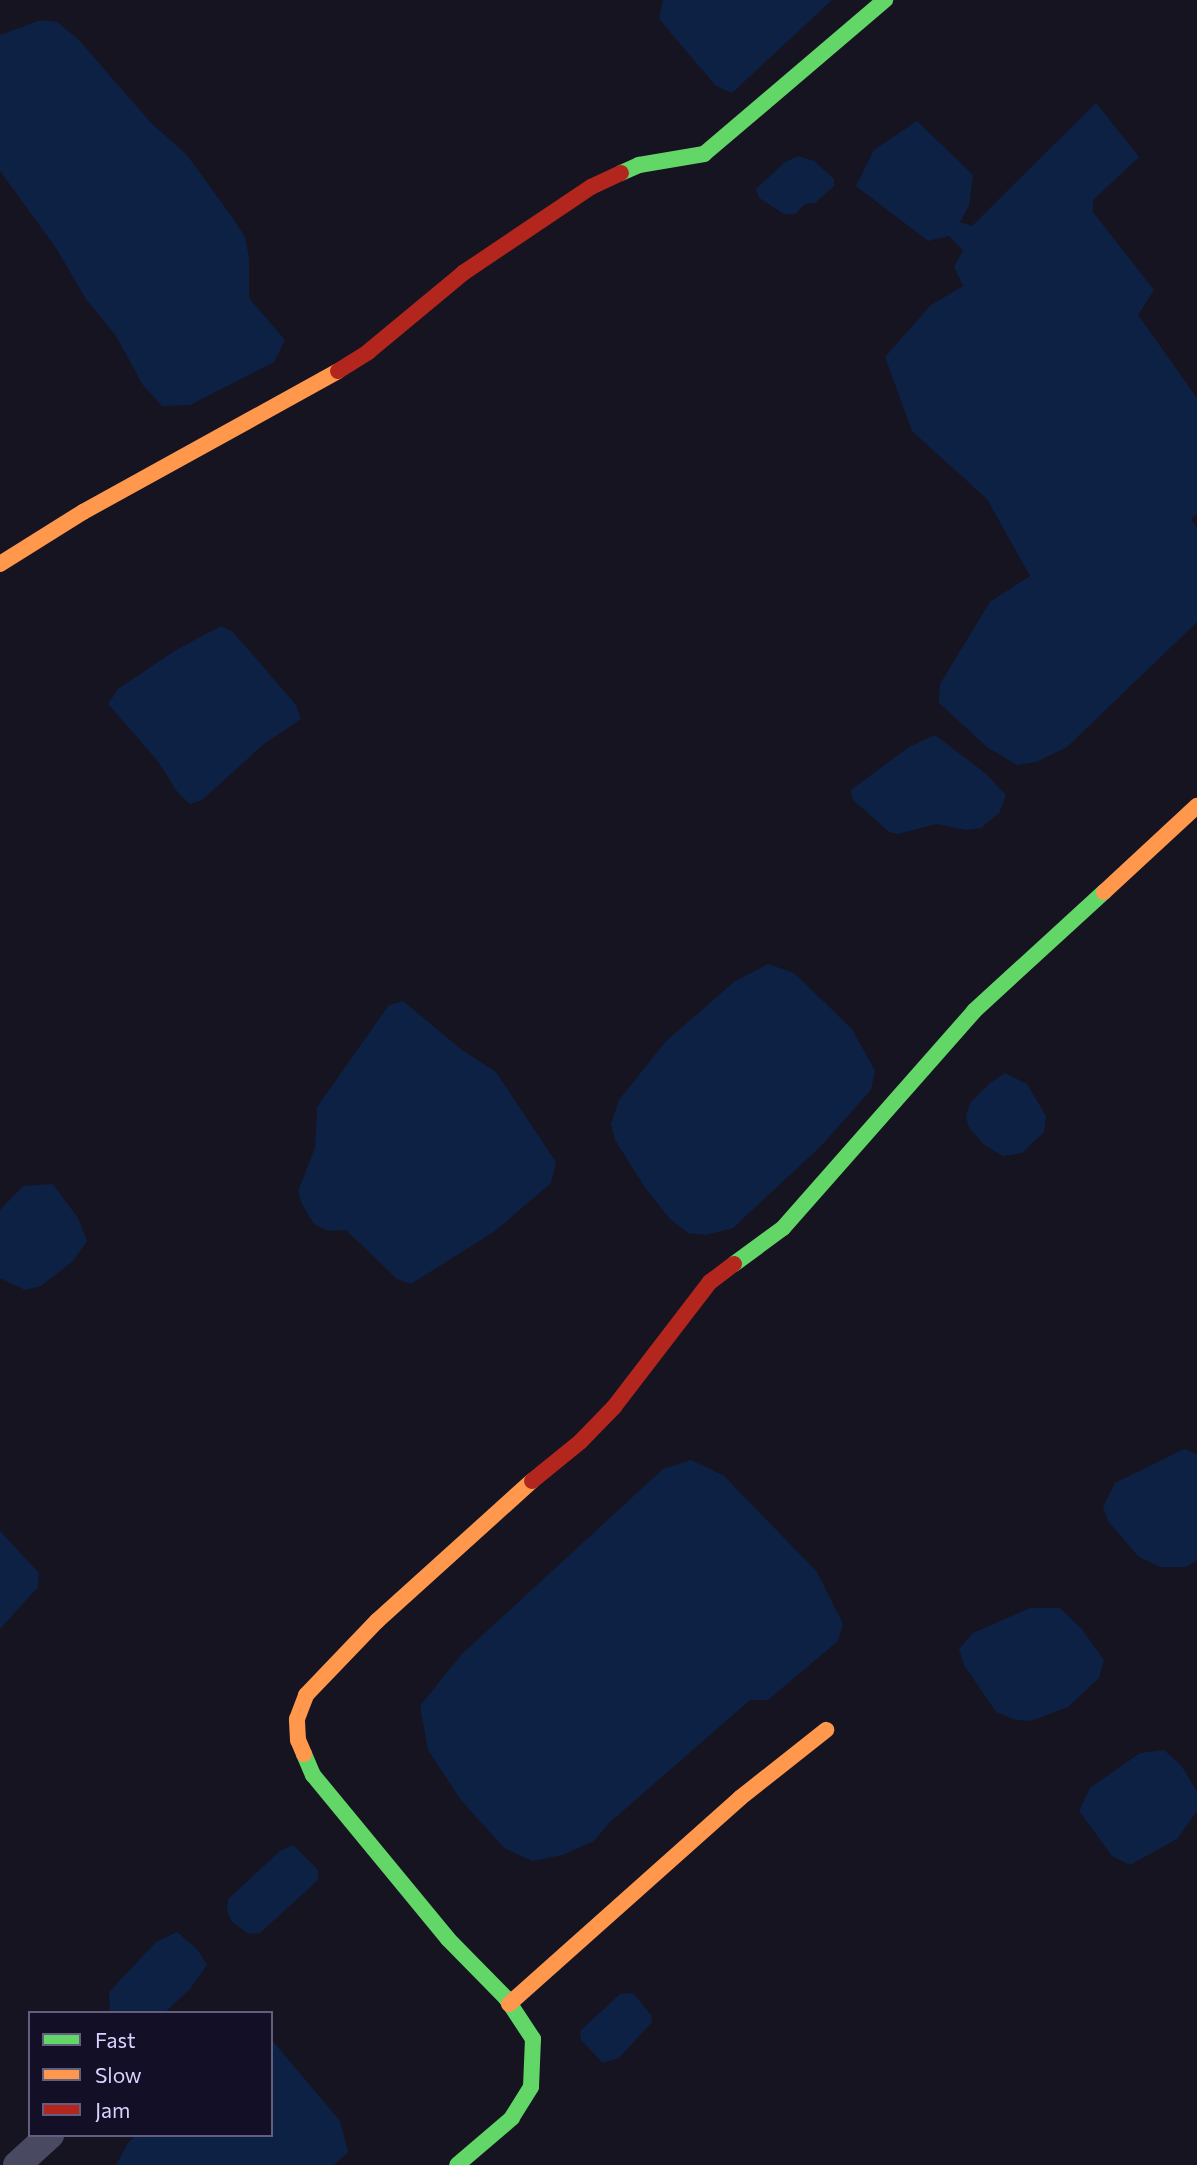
<!DOCTYPE html>
<style>
body{margin:0}
#map{position:relative;width:1197px;height:2165px;overflow:hidden;background:#161421;font-family:Commissioner,sans-serif}
div>[style]{position:absolute}
.water>*{inset:0;background:#0d2144}
.street>*{height:28px;margin:-14px;padding:0 14px;transform-origin:14px;border-radius:14px;background:#4a4962}
.fast>*{height:16px;margin:-8px;padding:0 8px;transform-origin:8px;border-radius:8px;background:#63d668}
.slow>*{height:16px;margin:-8px;padding:0 8px;transform-origin:8px;border-radius:8px;background:#ff974d}
.jam>*{height:16px;margin:-8px;padding:0 8px;transform-origin:8px;border-radius:8px;background:#b3261e}
span{translate:-50% -50%;white-space:nowrap;text-align:center;line-height:1.15;-webkit-text-stroke:5px #130f26;paint-order:stroke}
.legend{position:absolute;left:28px;top:2011px;width:245px;height:126px;box-sizing:border-box;background:#130f26;border:2px solid #625e7d;margin:0;padding:9px 12px;list-style:none;font-size:21px;color:#d9d4ff}
.legend li{display:flex;align-items:center;gap:14px;height:35px}
.legend b{width:35px;border:2px solid #625e7d}
</style>
<div id="map">
<div class="water">
<i style="clip-path:polygon(663px 0,832px 0,732px 93px,716px 86px,659px 19px)"></i>
<i style="clip-path:polygon(41px 20px,57px 22px,77px 38px,152px 124px,187px 155px,232px 217px,245px 237px,249px 257px,249px 298px,285px 340px,274px 362px,190px 405px,162px 406px,143px 385px,116px 336px,86px 299px,56px 248px,0 171px,0 35px)"></i>
<i style="clip-path:polygon(1096px 103px,1139px 157px,1093px 200px,1093px 212px,1154px 290px,1138px 315px,1197px 398px,1197px 513px,1191px 519px,1197px 528px,1197px 622px,1067px 747px,1036px 762px,1017px 765px,987px 747px,939px 703px,940px 684px,990px 602px,1030px 576px,987px 499px,912px 431px,885px 357px,931px 305px,963px 286px,954px 267px,963px 250px,949px 236px,928px 241px,856px 186px,874px 150px,917px 121px,973px 175px,969px 206px,960px 222px,972px 226px)"></i>
<i style="clip-path:polygon(798px 156px,814px 161px,834px 179px,834px 186px,815px 203px,805px 204px,795px 214px,784px 214px,759px 198px,756px 189px,785px 162px)"></i>
<i style="clip-path:polygon(221px 626px,233px 632px,296px 705px,301px 719px,264px 744px,202px 800px,190px 804px,178px 793px,157px 760px,108px 704px,118px 689px,176px 650px)"></i>
<i style="clip-path:polygon(935px 735px,985px 773px,1006px 795px,999px 813px,981px 828px,966px 830px,936px 824px,898px 834px,889px 832px,852px 799px,851px 790px,909px 747px)"></i>
<i style="clip-path:polygon(768px 964px,794px 973px,852px 1029px,875px 1071px,871px 1090px,821px 1146px,733px 1228px,706px 1235px,688px 1233px,670px 1219px,646px 1189px,615px 1140px,611px 1124px,619px 1100px,666px 1041px,734px 982px)"></i>
<i style="clip-path:polygon(403px 1001px,462px 1050px,496px 1072px,556px 1162px,551px 1183px,495px 1231px,411px 1284px,397px 1279px,346px 1230px,328px 1231px,314px 1224px,302px 1204px,298px 1191px,315px 1148px,317px 1107px,389px 1005px)"></i>
<i style="clip-path:polygon(1005px 1073px,1027px 1084px,1046px 1116px,1044px 1132px,1022px 1153px,1003px 1156px,983px 1144px,968px 1126px,966px 1114px,971px 1102px,990px 1083px)"></i>
<i style="clip-path:polygon(53px 1184px,78px 1218px,87px 1241px,73px 1261px,41px 1286px,25px 1290px,0 1278px,0 1210px,23px 1186px)"></i>
<i style="clip-path:polygon(1184px 1449px,1197px 1454px,1197px 1561px,1186px 1567px,1160px 1567px,1138px 1556px,1108px 1521px,1103px 1507px,1115px 1483px)"></i>
<i style="clip-path:polygon(691px 1460px,724px 1476px,817px 1572px,843px 1624px,838px 1641px,768px 1700px,750px 1700px,609px 1823px,594px 1841px,563px 1855px,532px 1861px,504px 1848px,461px 1800px,428px 1750px,420px 1706px,462px 1654px,663px 1469px)"></i>
<i style="clip-path:polygon(0 1531px,39px 1573px,38px 1587px,0 1629px)"></i>
<i style="clip-path:polygon(1030px 1608px,1060px 1608px,1081px 1628px,1104px 1660px,1099px 1678px,1068px 1707px,1031px 1721px,1016px 1720px,996px 1712px,964px 1665px,959px 1649px,973px 1633px)"></i>
<i style="clip-path:polygon(1164px 1750px,1181px 1765px,1197px 1792px,1197px 1811px,1177px 1839px,1130px 1865px,1112px 1856px,1079px 1811px,1090px 1788px,1140px 1753px)"></i>
<i style="clip-path:polygon(293px 1845px,318px 1870px,318px 1880px,260px 1933px,249px 1934px,232px 1922px,227px 1911px,228px 1899px,280px 1851px)"></i>
<i style="clip-path:polygon(177px 1932px,197px 1949px,207px 1965px,190px 1989px,164px 2013px,110px 2013px,109px 1992px,156px 1942px)"></i>
<i style="clip-path:polygon(633px 1993px,651px 2015px,652px 2022px,619px 2058px,603px 2063px,581px 2040px,580px 2031px,620px 1994px)"></i>
<i style="clip-path:polygon(271px 2039px,340px 2121px,348px 2152px,334px 2165px,116px 2165px,128px 2143px,136px 2135px,271px 2135px)"></i>
</div>
<div class="street">
<i style="left:17px;top:2165px;width:45px;rotate:-42.3deg"></i>
</div>
<div class="fast">
<i style="left:621px;top:173px;width:20px;rotate:-24deg"></i>
<i style="left:639px;top:165px;width:66px;rotate:-9.6deg"></i>
<i style="left:704px;top:154px;width:238px;rotate:-40.4deg"></i>
<i style="left:734px;top:1264px;width:61px;rotate:-36.3deg"></i>
<i style="left:783px;top:1228px;width:289px;rotate:-48.6deg"></i>
<i style="left:974px;top:1011px;width:176px;rotate:-42.5deg"></i>
<i style="left:304px;top:1754px;width:23px;rotate:67deg"></i>
<i style="left:313px;top:1775px;width:212px;rotate:50.5deg"></i>
<i style="left:448px;top:1939px;width:83px;rotate:45.5deg"></i>
<i style="left:506px;top:1998px;width:49px;rotate:56.6deg"></i>
<i style="left:533px;top:2039px;width:48px;rotate:92.4deg"></i>
<i style="left:531px;top:2087px;width:36px;rotate:122deg"></i>
<i style="left:512px;top:2118px;width:72px;rotate:139.5deg"></i>
</div>
<div class="slow">
<i style="left:0;top:564px;width:98px;rotate:-32.1deg"></i>
<i style="left:83px;top:512px;width:291px;rotate:-28.9deg"></i>
<i style="left:1104px;top:892px;width:127px;rotate:-42.8deg"></i>
<i style="left:304px;top:1754px;width:15px;rotate:-113deg"></i>
<i style="left:298px;top:1740px;width:21px;rotate:-93deg"></i>
<i style="left:297px;top:1719px;width:26px;rotate:-69deg"></i>
<i style="left:306px;top:1695px;width:103px;rotate:-46.2deg"></i>
<i style="left:377px;top:1621px;width:209px;rotate:-42.1deg"></i>
<i style="left:509px;top:2004px;width:310px;rotate:-41.7deg"></i>
<i style="left:740px;top:1798px;width:110px;rotate:-38.3deg"></i>
</div>
<div class="jam">
<i style="left:338px;top:371px;width:36px;rotate:-32deg"></i>
<i style="left:368px;top:352px;width:124px;rotate:-39.7deg"></i>
<i style="left:463px;top:273px;width:154px;rotate:-33.9deg"></i>
<i style="left:591px;top:187px;width:33px;rotate:-25deg"></i>
<i style="left:532px;top:1481px;width:62px;rotate:-39.1deg"></i>
<i style="left:580px;top:1442px;width:49px;rotate:-45.8deg"></i>
<i style="left:614px;top:1407px;width:158px;rotate:-52.5deg"></i>
<i style="left:710px;top:1282px;width:30px;rotate:-37deg"></i>
</div>
<ul class="legend">
<li><b style="height:9px;background:#63d668"></b>Fast</li>
<li><b style="height:9px;background:#ff974d"></b>Slow</li>
<li><b style="height:9px;background:#b3261e"></b>Jam</li>
</ul>
</div>
